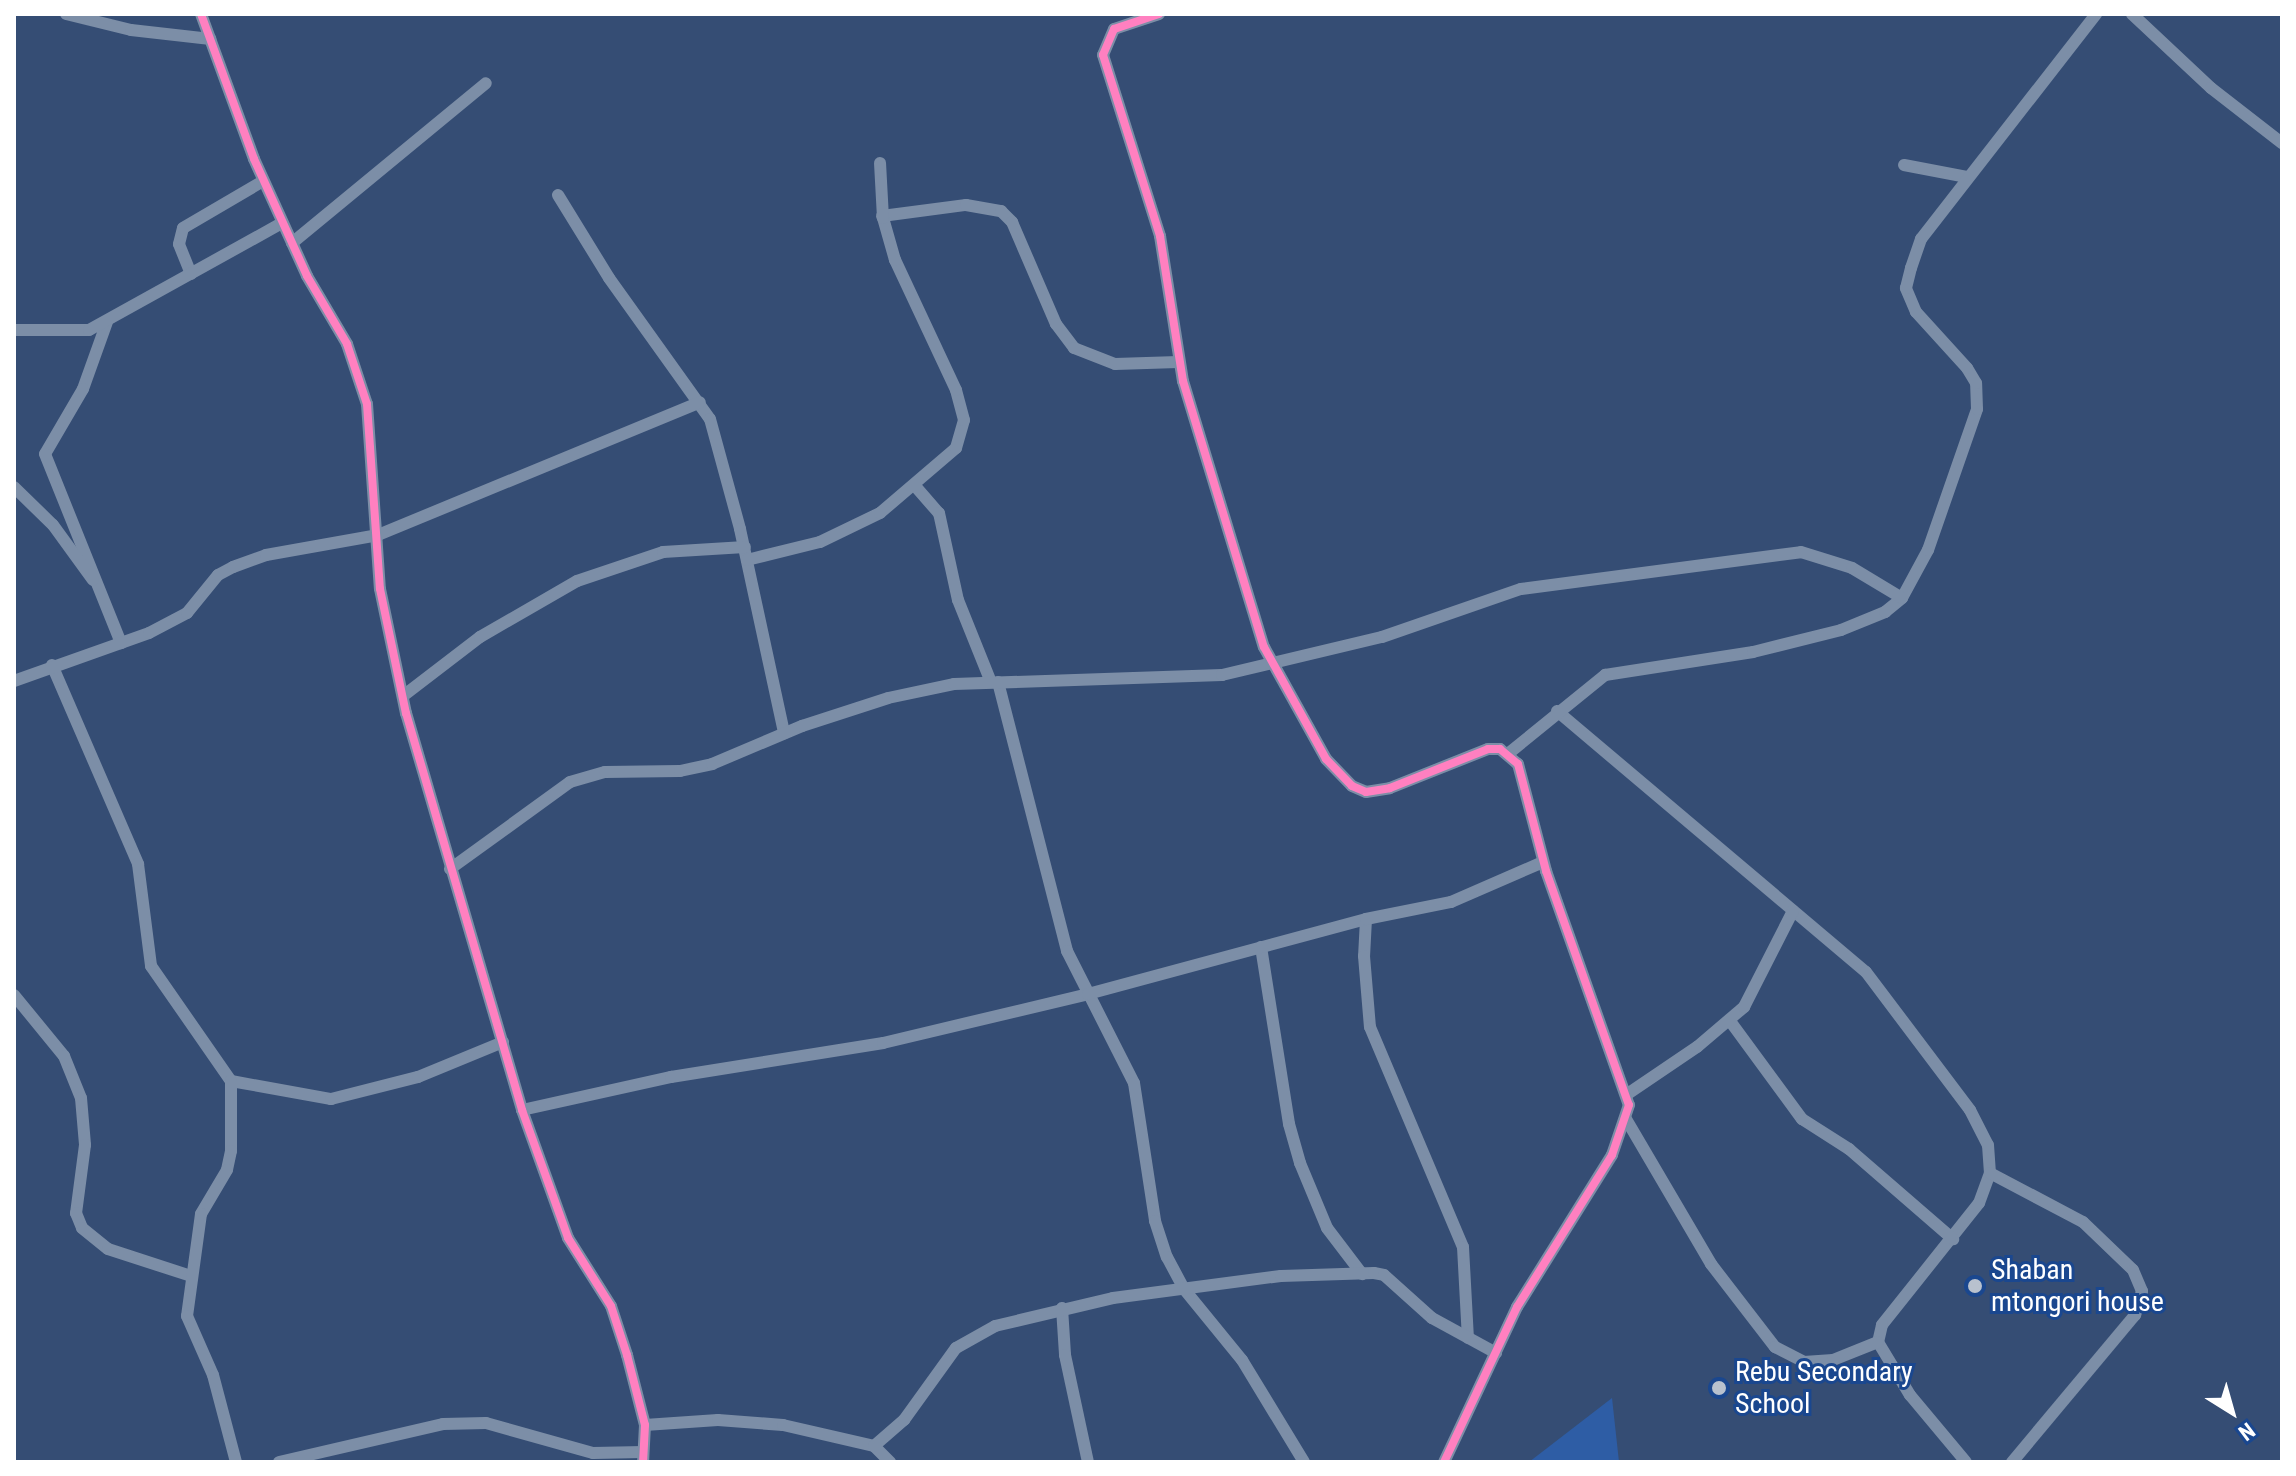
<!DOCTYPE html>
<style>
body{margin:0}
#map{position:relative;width:2296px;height:1476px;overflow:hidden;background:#354d74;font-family:"Roboto Condensed",sans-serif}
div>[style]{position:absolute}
.green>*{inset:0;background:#2e5da5}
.street>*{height:12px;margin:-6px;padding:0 6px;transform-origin:6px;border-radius:6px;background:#7c8ea7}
.cycleway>*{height:8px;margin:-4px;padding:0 4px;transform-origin:4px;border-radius:4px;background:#ff80c0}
.dots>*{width:22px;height:22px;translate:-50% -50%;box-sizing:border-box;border:4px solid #1a478f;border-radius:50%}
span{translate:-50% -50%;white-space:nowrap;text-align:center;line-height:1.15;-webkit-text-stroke:6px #1a478f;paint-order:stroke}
.poi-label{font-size:28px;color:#fff}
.left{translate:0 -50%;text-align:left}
.frame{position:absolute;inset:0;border:16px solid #fff;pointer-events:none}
.north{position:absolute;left:2192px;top:1372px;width:80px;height:80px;-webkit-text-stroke:6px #1a478f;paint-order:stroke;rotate:143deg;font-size:22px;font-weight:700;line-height:32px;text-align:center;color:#fff}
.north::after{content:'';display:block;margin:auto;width:28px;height:36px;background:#fff;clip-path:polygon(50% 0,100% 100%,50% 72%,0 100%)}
</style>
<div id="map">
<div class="green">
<i style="clip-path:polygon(1612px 1398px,1619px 1462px,1529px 1462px)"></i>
</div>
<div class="street">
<i style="left:66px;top:14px;width:67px;rotate:13.8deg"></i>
<i style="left:131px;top:30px;width:80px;rotate:6.5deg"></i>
<i style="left:201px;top:14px;width:154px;rotate:69.9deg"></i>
<i style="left:254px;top:159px;width:128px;rotate:65.6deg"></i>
<i style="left:307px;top:276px;width:79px;rotate:59.5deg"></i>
<i style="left:347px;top:344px;width:63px;rotate:71.6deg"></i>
<i style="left:367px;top:404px;width:185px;rotate:86deg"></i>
<i style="left:380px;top:589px;width:127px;rotate:78.2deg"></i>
<i style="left:406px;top:713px;width:414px;rotate:73.7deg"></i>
<i style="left:522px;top:1110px;width:136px;rotate:70.2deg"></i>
<i style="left:568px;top:1238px;width:80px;rotate:57.7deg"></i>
<i style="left:611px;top:1306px;width:52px;rotate:71.9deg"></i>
<i style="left:627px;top:1355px;width:72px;rotate:75.6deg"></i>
<i style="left:645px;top:1425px;width:37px;rotate:93deg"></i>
<i style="left:1159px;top:14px;width:47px;rotate:161.6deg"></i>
<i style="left:1114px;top:29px;width:28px;rotate:113deg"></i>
<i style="left:1103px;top:55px;width:190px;rotate:72.5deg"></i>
<i style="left:1160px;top:236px;width:147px;rotate:81deg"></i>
<i style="left:1183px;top:381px;width:278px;rotate:73.1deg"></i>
<i style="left:1264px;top:647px;width:128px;rotate:61deg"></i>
<i style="left:1326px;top:759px;width:37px;rotate:46deg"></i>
<i style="left:1352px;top:786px;width:15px;rotate:23deg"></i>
<i style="left:1366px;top:792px;width:24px;rotate:-9deg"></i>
<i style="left:1390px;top:788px;width:105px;rotate:-21.7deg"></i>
<i style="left:1488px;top:749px;width:12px"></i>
<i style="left:1500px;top:749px;width:23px;rotate:40deg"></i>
<i style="left:1518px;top:764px;width:111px;rotate:75.3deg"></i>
<i style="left:1546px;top:871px;width:248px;rotate:70.5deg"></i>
<i style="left:1629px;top:1105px;width:53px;rotate:108.8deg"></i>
<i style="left:1612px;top:1155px;width:179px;rotate:122deg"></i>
<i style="left:1517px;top:1307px;width:171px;rotate:115.2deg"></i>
<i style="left:2132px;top:14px;width:108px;rotate:43.1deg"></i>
<i style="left:2211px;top:88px;width:90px;rotate:37.8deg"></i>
<i style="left:1904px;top:165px;width:64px;rotate:10.8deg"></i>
<i style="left:558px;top:195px;width:97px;rotate:58.4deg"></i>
<i style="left:609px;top:278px;width:173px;rotate:54.4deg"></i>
<i style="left:710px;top:419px;width:114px;rotate:74.7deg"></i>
<i style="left:740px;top:529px;width:209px;rotate:77.8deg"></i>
<i style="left:882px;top:216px;width:85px;rotate:-7.5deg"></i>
<i style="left:966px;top:205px;width:36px;rotate:10deg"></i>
<i style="left:1001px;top:211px;width:16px;rotate:45deg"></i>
<i style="left:1012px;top:222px;width:111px;rotate:66.7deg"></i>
<i style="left:1056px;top:324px;width:30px;rotate:53deg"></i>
<i style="left:1074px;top:348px;width:44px;rotate:21.3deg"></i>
<i style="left:1115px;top:364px;width:63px;rotate:-1.8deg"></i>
<i style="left:292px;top:243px;width:251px;rotate:-39.5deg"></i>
<i style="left:191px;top:274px;width:32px;rotate:-112deg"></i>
<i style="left:179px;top:244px;width:16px;rotate:-76deg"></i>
<i style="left:183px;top:228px;width:93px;rotate:-30.4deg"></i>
<i style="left:107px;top:322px;width:71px;rotate:109.7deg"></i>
<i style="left:83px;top:389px;width:75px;rotate:120.3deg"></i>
<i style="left:45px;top:454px;width:204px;rotate:68.1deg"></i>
<i style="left:14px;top:330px;width:75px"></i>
<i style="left:89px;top:330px;width:221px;rotate:-29deg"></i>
<i style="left:14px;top:487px;width:54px;rotate:44.3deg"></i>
<i style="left:53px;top:525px;width:68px;rotate:54deg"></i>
<i style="left:916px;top:487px;width:35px;rotate:49deg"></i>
<i style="left:939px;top:513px;width:89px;rotate:77.7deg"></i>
<i style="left:958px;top:600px;width:88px;rotate:68.1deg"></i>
<i style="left:747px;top:560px;width:75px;rotate:-13.9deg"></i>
<i style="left:820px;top:542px;width:67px;rotate:-25.8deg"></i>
<i style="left:880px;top:513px;width:100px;rotate:-40.5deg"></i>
<i style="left:956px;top:448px;width:29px;rotate:-74deg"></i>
<i style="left:964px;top:420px;width:31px;rotate:-105deg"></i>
<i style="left:956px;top:390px;width:144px;rotate:-115.1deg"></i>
<i style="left:895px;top:260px;width:44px;rotate:-105.9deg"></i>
<i style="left:883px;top:218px;width:55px;rotate:-93.1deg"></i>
<i style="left:52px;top:665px;width:217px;rotate:66.6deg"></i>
<i style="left:138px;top:864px;width:103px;rotate:82.7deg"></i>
<i style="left:151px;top:966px;width:140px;rotate:55.2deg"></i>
<i style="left:231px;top:1081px;width:102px;rotate:10.2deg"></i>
<i style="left:331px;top:1099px;width:90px;rotate:-14.2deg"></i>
<i style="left:418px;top:1077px;width:92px;rotate:-22.4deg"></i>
<i style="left:14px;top:681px;width:143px;rotate:-19.6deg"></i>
<i style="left:149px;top:633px;width:43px;rotate:-27.8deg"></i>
<i style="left:187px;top:613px;width:49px;rotate:-50.8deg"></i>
<i style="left:218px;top:575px;width:17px;rotate:-28deg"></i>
<i style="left:233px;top:567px;width:35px;rotate:-20deg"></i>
<i style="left:266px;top:555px;width:114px;rotate:-10.1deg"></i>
<i style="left:378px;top:535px;width:348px;rotate:-22.4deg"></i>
<i style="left:998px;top:682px;width:278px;rotate:75.6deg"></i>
<i style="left:1067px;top:951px;width:148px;rotate:63.1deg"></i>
<i style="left:1134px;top:1083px;width:140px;rotate:81.3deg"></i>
<i style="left:1155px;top:1221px;width:38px;rotate:72deg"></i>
<i style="left:1167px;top:1257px;width:36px;rotate:62deg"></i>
<i style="left:1184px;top:1289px;width:92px;rotate:50.8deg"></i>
<i style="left:1242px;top:1360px;width:119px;rotate:58.7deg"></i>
<i style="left:403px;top:696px;width:97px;rotate:-37.5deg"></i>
<i style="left:480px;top:637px;width:112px;rotate:-30deg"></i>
<i style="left:577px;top:581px;width:91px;rotate:-18.6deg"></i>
<i style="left:663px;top:552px;width:82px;rotate:-3.5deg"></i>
<i style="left:1557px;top:711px;width:404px;rotate:40.2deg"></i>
<i style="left:1866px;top:972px;width:173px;rotate:53deg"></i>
<i style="left:1970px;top:1110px;width:39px;rotate:63deg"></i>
<i style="left:1988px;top:1145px;width:28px;rotate:86deg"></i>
<i style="left:1990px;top:1173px;width:32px;rotate:110deg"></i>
<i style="left:1979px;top:1203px;width:156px;rotate:128.5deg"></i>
<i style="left:1882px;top:1325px;width:17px;rotate:103deg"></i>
<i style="left:1878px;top:1342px;width:62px;rotate:58.9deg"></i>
<i style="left:1910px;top:1395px;width:87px;rotate:50.1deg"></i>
<i style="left:1509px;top:753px;width:124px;rotate:-39.1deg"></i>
<i style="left:1605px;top:675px;width:150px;rotate:-8.8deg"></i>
<i style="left:1753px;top:652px;width:91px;rotate:-14deg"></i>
<i style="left:1841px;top:630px;width:48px;rotate:-22.2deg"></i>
<i style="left:1885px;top:612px;width:22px;rotate:-39deg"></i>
<i style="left:1902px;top:598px;width:55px;rotate:-61.6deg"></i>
<i style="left:1928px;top:550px;width:149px;rotate:-70.8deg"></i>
<i style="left:1977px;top:409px;width:26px;rotate:-92deg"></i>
<i style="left:1976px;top:383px;width:17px;rotate:-121deg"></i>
<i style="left:1967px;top:368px;width:76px;rotate:-132.3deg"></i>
<i style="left:1916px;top:312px;width:26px;rotate:-113deg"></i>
<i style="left:1906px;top:288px;width:21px;rotate:-76deg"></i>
<i style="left:1911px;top:268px;width:31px;rotate:-71deg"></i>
<i style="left:1921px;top:239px;width:285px;rotate:-52.1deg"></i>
<i style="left:450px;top:869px;width:148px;rotate:-35.9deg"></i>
<i style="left:570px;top:782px;width:36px;rotate:-16deg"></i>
<i style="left:605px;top:772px;width:75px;rotate:-0.8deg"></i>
<i style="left:680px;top:771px;width:33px;rotate:-12deg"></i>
<i style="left:712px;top:764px;width:98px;rotate:-22.9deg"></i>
<i style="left:802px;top:726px;width:90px;rotate:-18deg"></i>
<i style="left:888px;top:698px;width:67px;rotate:-12deg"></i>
<i style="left:954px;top:684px;width:268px;rotate:-1.9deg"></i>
<i style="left:1222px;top:675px;width:164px;rotate:-13.4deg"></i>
<i style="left:1382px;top:637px;width:147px;rotate:-19.1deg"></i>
<i style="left:1521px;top:589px;width:282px;rotate:-7.5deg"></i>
<i style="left:1801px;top:552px;width:53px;rotate:17.4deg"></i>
<i style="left:1852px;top:568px;width:58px;rotate:31deg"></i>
<i style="left:1366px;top:919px;width:37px;rotate:93deg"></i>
<i style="left:1364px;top:956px;width:71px;rotate:85.2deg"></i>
<i style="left:1370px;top:1027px;width:239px;rotate:67.1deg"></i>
<i style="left:1463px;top:1247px;width:91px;rotate:86.9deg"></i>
<i style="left:1261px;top:947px;width:179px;rotate:81deg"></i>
<i style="left:1289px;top:1124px;width:41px;rotate:74.2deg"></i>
<i style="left:1300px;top:1163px;width:70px;rotate:67.4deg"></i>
<i style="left:1327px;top:1228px;width:58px;rotate:52.7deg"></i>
<i style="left:14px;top:995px;width:79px;rotate:50.7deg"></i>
<i style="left:64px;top:1056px;width:45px;rotate:68deg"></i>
<i style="left:81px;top:1098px;width:47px;rotate:85.1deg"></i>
<i style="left:85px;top:1145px;width:69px;rotate:97.5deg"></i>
<i style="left:76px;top:1213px;width:16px;rotate:68deg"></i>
<i style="left:82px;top:1228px;width:33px;rotate:39deg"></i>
<i style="left:108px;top:1249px;width:87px;rotate:18deg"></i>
<i style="left:1730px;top:1021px;width:122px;rotate:53.7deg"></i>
<i style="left:1802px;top:1119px;width:56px;rotate:32.6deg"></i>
<i style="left:1849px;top:1149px;width:138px;rotate:40.9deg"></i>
<i style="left:231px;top:1081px;width:70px;rotate:90deg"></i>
<i style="left:231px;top:1151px;width:19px;rotate:102deg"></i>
<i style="left:227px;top:1170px;width:51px;rotate:120.6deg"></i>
<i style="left:201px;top:1214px;width:103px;rotate:97.8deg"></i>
<i style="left:187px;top:1316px;width:64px;rotate:66.2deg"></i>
<i style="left:213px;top:1375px;width:90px;rotate:75.2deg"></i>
<i style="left:1626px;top:1095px;width:86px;rotate:-34.1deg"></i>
<i style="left:1697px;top:1047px;width:62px;rotate:-40.4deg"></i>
<i style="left:1744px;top:1007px;width:108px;rotate:-63deg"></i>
<i style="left:522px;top:1110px;width:153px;rotate:-12.5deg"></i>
<i style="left:671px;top:1077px;width:215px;rotate:-9.1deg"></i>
<i style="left:883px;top:1043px;width:211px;rotate:-13.4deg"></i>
<i style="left:1088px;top:994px;width:288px;rotate:-15.1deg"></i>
<i style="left:1366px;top:919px;width:87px;rotate:-11.3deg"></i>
<i style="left:1451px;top:902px;width:100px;rotate:-23.5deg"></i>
<i style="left:1626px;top:1119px;width:168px;rotate:59.6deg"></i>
<i style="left:1711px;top:1264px;width:105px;rotate:52.4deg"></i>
<i style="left:1775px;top:1347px;width:33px;rotate:27deg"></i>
<i style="left:1804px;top:1362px;width:29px;rotate:-4deg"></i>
<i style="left:1833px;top:1360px;width:48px;rotate:-21.8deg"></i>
<i style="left:1990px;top:1173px;width:105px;rotate:27.8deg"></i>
<i style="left:2083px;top:1222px;width:69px;rotate:43.8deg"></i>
<i style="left:2133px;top:1270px;width:23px;rotate:67deg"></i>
<i style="left:2142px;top:1291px;width:25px;rotate:106deg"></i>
<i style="left:2135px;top:1315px;width:192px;rotate:129.9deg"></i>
<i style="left:1062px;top:1308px;width:47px;rotate:86.3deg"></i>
<i style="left:1065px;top:1355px;width:109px;rotate:77.9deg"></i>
<i style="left:645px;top:1425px;width:73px;rotate:-3.9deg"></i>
<i style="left:718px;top:1420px;width:65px;rotate:4.4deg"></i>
<i style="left:783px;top:1425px;width:93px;rotate:13deg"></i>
<i style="left:874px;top:1446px;width:23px;rotate:45deg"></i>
<i style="left:874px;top:1446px;width:40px;rotate:-41deg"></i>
<i style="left:904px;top:1420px;width:89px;rotate:-54.2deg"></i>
<i style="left:956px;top:1348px;width:45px;rotate:-29.4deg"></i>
<i style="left:995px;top:1326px;width:121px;rotate:-13.3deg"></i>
<i style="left:1113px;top:1298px;width:169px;rotate:-7.5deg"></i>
<i style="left:1281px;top:1276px;width:93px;rotate:-1.8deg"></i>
<i style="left:1374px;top:1273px;width:10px;rotate:11deg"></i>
<i style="left:1384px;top:1275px;width:64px;rotate:41.9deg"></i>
<i style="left:1432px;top:1318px;width:73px;rotate:28.7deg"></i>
<i style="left:279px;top:1462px;width:168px;rotate:-13deg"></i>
<i style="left:443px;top:1424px;width:43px;rotate:-1.3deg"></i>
<i style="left:486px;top:1423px;width:111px;rotate:15.7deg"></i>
<i style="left:593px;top:1453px;width:50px;rotate:-1.1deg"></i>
</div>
<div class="cycleway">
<i style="left:201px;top:14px;width:154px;rotate:69.9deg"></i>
<i style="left:254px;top:159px;width:128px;rotate:65.6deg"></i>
<i style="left:307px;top:276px;width:79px;rotate:59.5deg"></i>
<i style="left:347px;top:344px;width:63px;rotate:71.6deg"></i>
<i style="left:367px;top:404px;width:185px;rotate:86deg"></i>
<i style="left:380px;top:589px;width:127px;rotate:78.2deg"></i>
<i style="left:406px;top:713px;width:414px;rotate:73.7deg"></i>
<i style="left:522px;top:1110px;width:136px;rotate:70.2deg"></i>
<i style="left:568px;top:1238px;width:80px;rotate:57.7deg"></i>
<i style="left:611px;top:1306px;width:52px;rotate:71.9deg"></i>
<i style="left:627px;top:1355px;width:72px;rotate:75.6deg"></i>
<i style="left:645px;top:1425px;width:37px;rotate:93deg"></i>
<i style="left:1159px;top:14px;width:47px;rotate:161.6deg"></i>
<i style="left:1114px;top:29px;width:28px;rotate:113deg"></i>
<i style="left:1103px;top:55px;width:190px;rotate:72.5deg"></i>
<i style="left:1160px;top:236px;width:147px;rotate:81deg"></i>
<i style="left:1183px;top:381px;width:278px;rotate:73.1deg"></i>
<i style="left:1264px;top:647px;width:128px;rotate:61deg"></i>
<i style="left:1326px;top:759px;width:37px;rotate:46deg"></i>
<i style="left:1352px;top:786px;width:15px;rotate:23deg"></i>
<i style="left:1366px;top:792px;width:24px;rotate:-9deg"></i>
<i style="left:1390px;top:788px;width:105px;rotate:-21.7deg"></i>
<i style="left:1488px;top:749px;width:12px"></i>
<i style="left:1500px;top:749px;width:23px;rotate:40deg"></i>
<i style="left:1518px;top:764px;width:111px;rotate:75.3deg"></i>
<i style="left:1546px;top:871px;width:248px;rotate:70.5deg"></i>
<i style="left:1629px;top:1105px;width:53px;rotate:108.8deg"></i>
<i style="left:1612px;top:1155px;width:179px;rotate:122deg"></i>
<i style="left:1517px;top:1307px;width:171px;rotate:115.2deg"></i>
</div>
<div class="dots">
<i style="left:1975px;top:1286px;background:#b8c1ce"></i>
<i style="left:1719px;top:1388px;background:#b8c1ce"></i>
</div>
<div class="poi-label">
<span class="left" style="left:1991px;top:1286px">Shaban<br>mtongori house</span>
<span class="left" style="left:1735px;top:1388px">Rebu Secondary<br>School</span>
</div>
<div class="frame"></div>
<div class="north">N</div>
</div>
